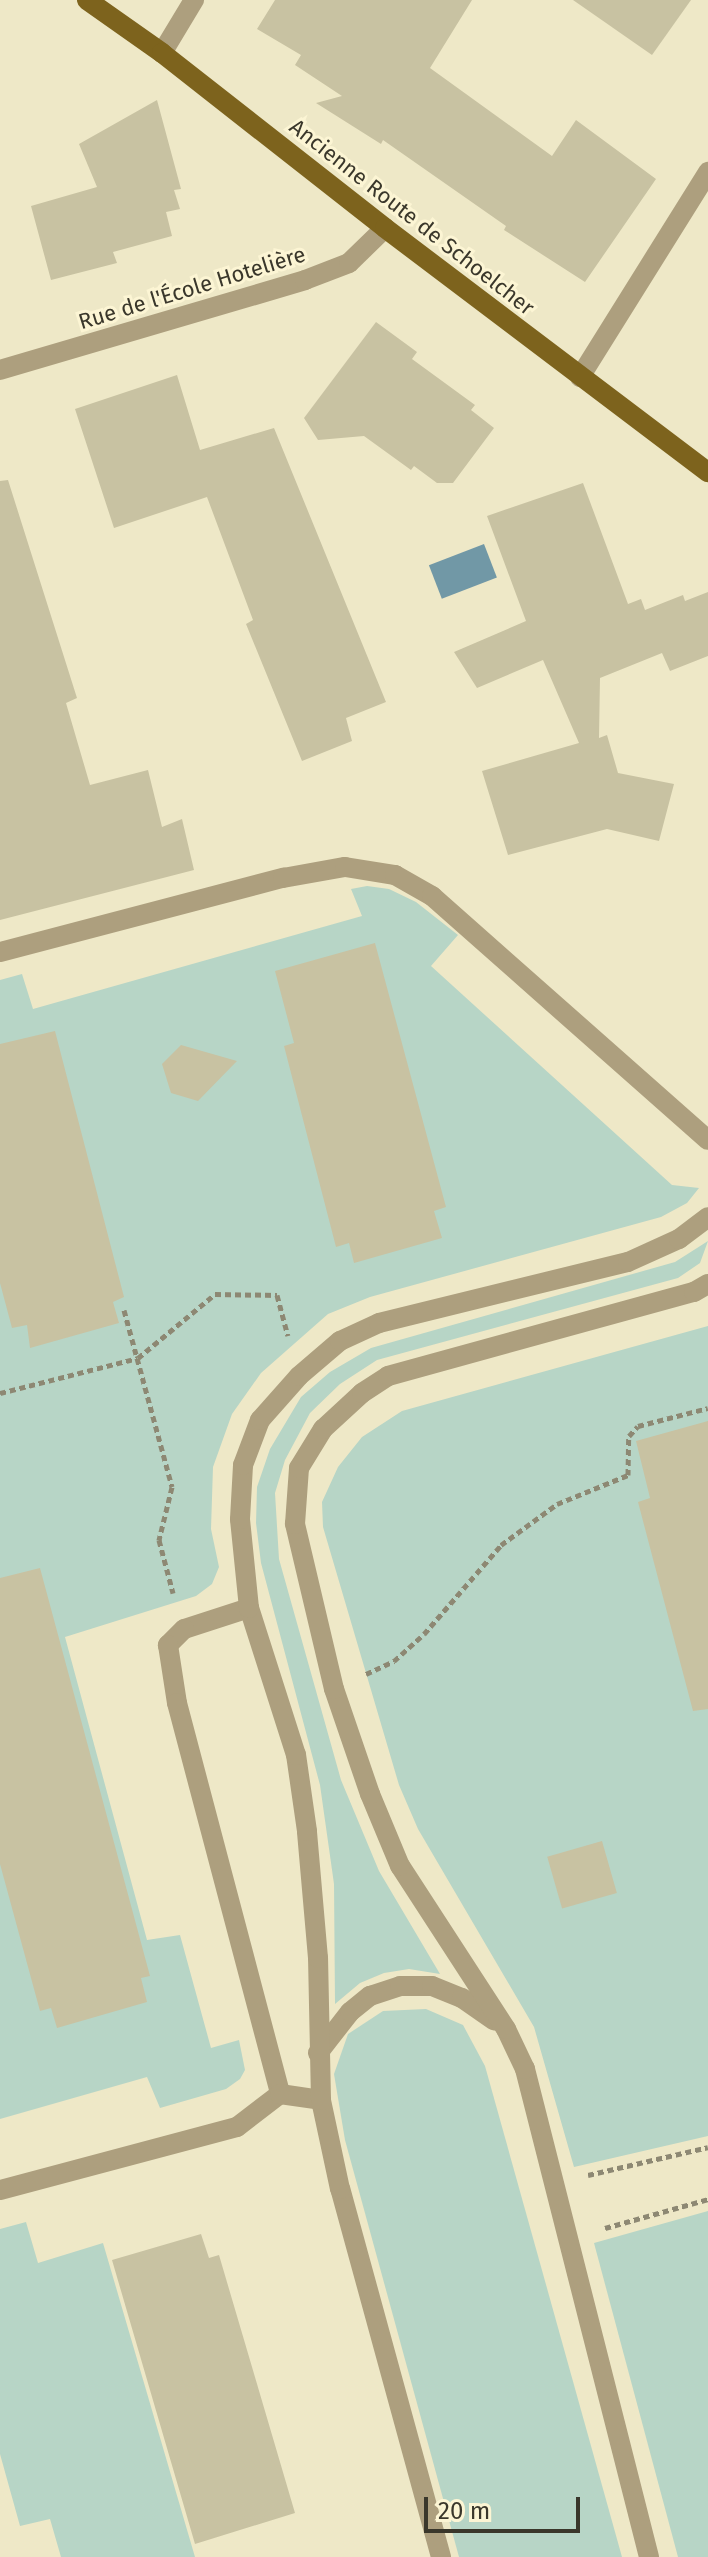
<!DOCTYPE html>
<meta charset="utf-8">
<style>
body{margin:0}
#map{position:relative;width:708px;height:2557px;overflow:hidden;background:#eee8c7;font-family:"Fira Sans",sans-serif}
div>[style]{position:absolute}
.green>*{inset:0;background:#b7d5c6}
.water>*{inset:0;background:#7198a6;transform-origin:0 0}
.building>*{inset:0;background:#c8c2a2;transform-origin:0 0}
.path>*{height:5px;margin-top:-2.5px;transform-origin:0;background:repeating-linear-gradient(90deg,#8d8873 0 6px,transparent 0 10px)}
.minor>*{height:20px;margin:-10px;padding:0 10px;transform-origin:10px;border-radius:10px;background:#ad9f7e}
.major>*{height:20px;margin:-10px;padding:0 10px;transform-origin:10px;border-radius:10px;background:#7d631d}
span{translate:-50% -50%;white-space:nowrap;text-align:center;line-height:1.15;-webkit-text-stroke:6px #fcf5d4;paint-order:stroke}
.street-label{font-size:22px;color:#3a372b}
.scale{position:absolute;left:424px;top:2497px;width:156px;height:36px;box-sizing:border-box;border:4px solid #3a372b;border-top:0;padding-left:10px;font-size:24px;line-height:28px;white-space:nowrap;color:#3a372b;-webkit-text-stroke:6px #fcf5d4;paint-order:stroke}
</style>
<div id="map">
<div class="green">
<i style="clip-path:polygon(367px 886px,389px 889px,416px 902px,458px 935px,431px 966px,672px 1185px,699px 1188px,687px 1203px,661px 1217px,370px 1297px,328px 1314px,261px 1373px,232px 1414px,213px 1467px,211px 1529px,219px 1567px,212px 1584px,196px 1596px,65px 1637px,147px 1940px,180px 1935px,211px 2048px,239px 2040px,245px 2070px,240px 2079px,226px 2089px,160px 2108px,147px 2077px,0 2119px,0 980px,22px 974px,33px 1009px,362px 916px,351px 889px)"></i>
<i style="clip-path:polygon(708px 1241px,700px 1263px,678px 1278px,377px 1360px,340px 1384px,310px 1413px,285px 1460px,275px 1493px,279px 1559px,341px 1780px,379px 1871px,440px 1974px,409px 1969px,384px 1973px,360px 1983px,335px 2004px,334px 1884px,320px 1785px,261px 1563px,256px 1523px,257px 1487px,270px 1449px,301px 1397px,330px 1372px,371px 1348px,675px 1262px)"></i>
<i style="clip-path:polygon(708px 1326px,708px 2136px,574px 2167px,534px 2027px,418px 1829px,399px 1785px,323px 1527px,322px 1502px,338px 1467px,362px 1437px,402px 1411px)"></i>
<i style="clip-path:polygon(426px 2009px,463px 2025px,485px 2066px,622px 2557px,459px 2557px,345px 2140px,334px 2074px,348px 2034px,383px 2011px)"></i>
<i style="clip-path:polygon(708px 2211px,708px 2557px,678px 2557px,594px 2243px)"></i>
<i style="clip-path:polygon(26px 2222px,38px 2263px,103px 2243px,195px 2557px,61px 2557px,50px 2519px,20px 2526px,0 2454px,0 2229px)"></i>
</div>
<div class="water">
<i style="left:484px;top:544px;width:36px;height:59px;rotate:69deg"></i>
</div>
<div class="building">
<i style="clip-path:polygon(275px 0,472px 0,430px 68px,552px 156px,576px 120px,656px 179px,585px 282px,504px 230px,506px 226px,383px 140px,381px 144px,316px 103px,342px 96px,295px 65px,301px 55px,257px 29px)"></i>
<i style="clip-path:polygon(573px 0,691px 0,652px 55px)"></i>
<i style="clip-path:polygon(157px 100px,181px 189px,174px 190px,180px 209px,166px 212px,172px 236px,113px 252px,117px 263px,51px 280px,31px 206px,97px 187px,79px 144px)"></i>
<i style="clip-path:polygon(376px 322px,417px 352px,412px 359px,475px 405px,471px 410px,494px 428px,453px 483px,437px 483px,414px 466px,411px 470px,364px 436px,318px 440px,304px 418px)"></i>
<i style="clip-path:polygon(177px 375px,200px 450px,274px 428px,386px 702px,346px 718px,352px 741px,302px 761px,246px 624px,253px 620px,207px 497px,114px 528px,75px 409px)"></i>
<i style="clip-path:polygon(8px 480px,77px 698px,66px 703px,90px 785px,148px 770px,162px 827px,182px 819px,194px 870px,0 920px,0 481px)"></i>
<i style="clip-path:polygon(583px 483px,628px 604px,641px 599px,645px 610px,683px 595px,685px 601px,708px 592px,708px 656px,670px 671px,662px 653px,600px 678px,599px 738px,607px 735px,618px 773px,674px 784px,659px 841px,607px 829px,508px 855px,482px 771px,579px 743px,543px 660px,477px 688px,454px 652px,526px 621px,487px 516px)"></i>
<i style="clip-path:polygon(375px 943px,446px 1207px,434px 1211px,442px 1238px,354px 1263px,349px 1243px,336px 1247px,284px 1046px,294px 1043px,275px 971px)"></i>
<i style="clip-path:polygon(55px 1031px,124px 1297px,113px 1302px,119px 1323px,30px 1348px,27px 1325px,12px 1328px,0 1283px,0 1044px)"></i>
<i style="clip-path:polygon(181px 1045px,237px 1061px,198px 1101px,171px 1093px,162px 1064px)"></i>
<i style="clip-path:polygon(708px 1421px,708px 1709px,693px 1711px,638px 1502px,650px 1498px,636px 1441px)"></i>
<i style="clip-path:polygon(40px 1568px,150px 1976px,141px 1978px,147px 2002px,57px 2028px,51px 2008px,40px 2011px,0 1864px,0 1578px)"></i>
<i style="left:602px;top:1841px;width:54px;height:57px;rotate:74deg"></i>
<i style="clip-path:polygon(201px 2234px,209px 2258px,219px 2255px,295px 2513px,195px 2544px,112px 2260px)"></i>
</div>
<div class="path">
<i style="left:124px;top:1310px;width:183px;rotate:74.8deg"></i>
<i style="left:172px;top:1487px;width:55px;rotate:103.8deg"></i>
<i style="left:159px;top:1540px;width:55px;rotate:75.2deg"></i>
<i style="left:0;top:1393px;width:142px;rotate:-14.2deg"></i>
<i style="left:138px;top:1358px;width:100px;rotate:-39.7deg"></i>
<i style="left:215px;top:1294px;width:62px;rotate:0.9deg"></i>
<i style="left:277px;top:1295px;width:42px;rotate:75deg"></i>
<i style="left:366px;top:1674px;width:31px;rotate:-25deg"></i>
<i style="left:394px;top:1661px;width:40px;rotate:-42deg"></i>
<i style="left:424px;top:1634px;width:118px;rotate:-49.1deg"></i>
<i style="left:501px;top:1545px;width:69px;rotate:-36.2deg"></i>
<i style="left:557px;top:1504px;width:77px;rotate:-22.2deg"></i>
<i style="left:628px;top:1475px;width:39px;rotate:-89deg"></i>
<i style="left:629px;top:1436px;width:13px;rotate:-48deg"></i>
<i style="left:638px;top:1426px;width:72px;rotate:-14.4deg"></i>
<i style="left:588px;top:2175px;width:123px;rotate:-13.1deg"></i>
<i style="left:605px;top:2228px;width:107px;rotate:-15.7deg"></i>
</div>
<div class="minor">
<i style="left:162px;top:53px;width:62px;rotate:-58.9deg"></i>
<i style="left:0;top:370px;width:318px;rotate:-16.4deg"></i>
<i style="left:305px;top:280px;width:47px;rotate:-21.1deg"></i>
<i style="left:349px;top:263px;width:50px;rotate:-44.2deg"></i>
<i style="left:580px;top:377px;width:242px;rotate:-58deg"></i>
<i style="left:0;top:952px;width:293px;rotate:-14.7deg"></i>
<i style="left:283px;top:878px;width:63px;rotate:-10.1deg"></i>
<i style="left:345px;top:867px;width:51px;rotate:9.1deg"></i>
<i style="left:395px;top:875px;width:43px;rotate:29.6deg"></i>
<i style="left:432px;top:896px;width:368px;rotate:41.5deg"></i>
<i style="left:249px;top:1608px;width:68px;rotate:162.1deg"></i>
<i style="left:184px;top:1629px;width:23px;rotate:135deg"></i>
<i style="left:168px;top:1645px;width:59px;rotate:81.2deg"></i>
<i style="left:177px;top:1703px;width:404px;rotate:75.2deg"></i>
<i style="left:318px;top:2053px;width:52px;rotate:-52deg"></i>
<i style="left:350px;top:2012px;width:26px;rotate:-39deg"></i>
<i style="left:370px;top:1996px;width:32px;rotate:-18deg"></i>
<i style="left:400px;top:1986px;width:32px"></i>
<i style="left:432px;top:1986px;width:32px;rotate:22deg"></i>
<i style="left:462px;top:1998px;width:39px;rotate:35deg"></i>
<i style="left:0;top:2190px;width:245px;rotate:-14.9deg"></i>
<i style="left:237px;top:2127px;width:54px;rotate:-37.5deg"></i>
<i style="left:280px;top:2094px;width:41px;rotate:8.3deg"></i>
<i style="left:441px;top:2557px;width:382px;rotate:-105.3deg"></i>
<i style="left:340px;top:2189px;width:91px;rotate:-102.1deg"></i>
<i style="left:321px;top:2100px;width:142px;rotate:-91.2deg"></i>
<i style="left:318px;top:1958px;width:127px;rotate:-95deg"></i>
<i style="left:307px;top:1831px;width:77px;rotate:-98.2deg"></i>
<i style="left:296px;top:1755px;width:154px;rotate:-107.7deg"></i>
<i style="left:249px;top:1608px;width:89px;rotate:-95.8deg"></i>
<i style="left:240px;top:1519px;width:54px;rotate:-86.8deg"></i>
<i style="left:243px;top:1465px;width:48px;rotate:-69.3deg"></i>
<i style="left:260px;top:1420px;width:59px;rotate:-48.4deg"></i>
<i style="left:299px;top:1376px;width:54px;rotate:-40.5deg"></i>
<i style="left:340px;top:1341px;width:43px;rotate:-24.8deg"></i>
<i style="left:379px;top:1323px;width:256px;rotate:-13.8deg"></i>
<i style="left:628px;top:1262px;width:56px;rotate:-24.3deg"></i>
<i style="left:679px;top:1239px;width:36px;rotate:-37deg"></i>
<i style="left:649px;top:2557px;width:504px;rotate:-104.26deg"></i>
<i style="left:525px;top:2069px;width:44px;rotate:-115.4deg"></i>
<i style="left:506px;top:2029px;width:194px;rotate:-123deg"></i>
<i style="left:400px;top:1866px;width:78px;rotate:-112.6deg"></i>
<i style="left:370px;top:1794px;width:111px;rotate:-108.9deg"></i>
<i style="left:334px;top:1689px;width:170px;rotate:-103.3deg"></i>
<i style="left:295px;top:1524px;width:56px;rotate:-85.9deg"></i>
<i style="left:299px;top:1468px;width:46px;rotate:-58.4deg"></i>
<i style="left:323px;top:1429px;width:53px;rotate:-42.7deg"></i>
<i style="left:362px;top:1393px;width:31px;rotate:-33deg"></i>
<i style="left:388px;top:1376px;width:317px;rotate:-15.4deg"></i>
<i style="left:694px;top:1292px;width:16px;rotate:-30deg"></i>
</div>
<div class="major">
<i style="left:87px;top:0;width:92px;rotate:35.2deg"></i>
<i style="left:162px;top:53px;width:283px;rotate:38.1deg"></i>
<i style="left:385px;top:228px;width:405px;rotate:37.1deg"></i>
</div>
<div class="street-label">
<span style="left:412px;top:217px;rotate:38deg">Ancienne Route de Schoelcher</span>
<span style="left:192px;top:288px;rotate:-17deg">Rue de l'École Hotelière</span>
</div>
<div class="scale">20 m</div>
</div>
